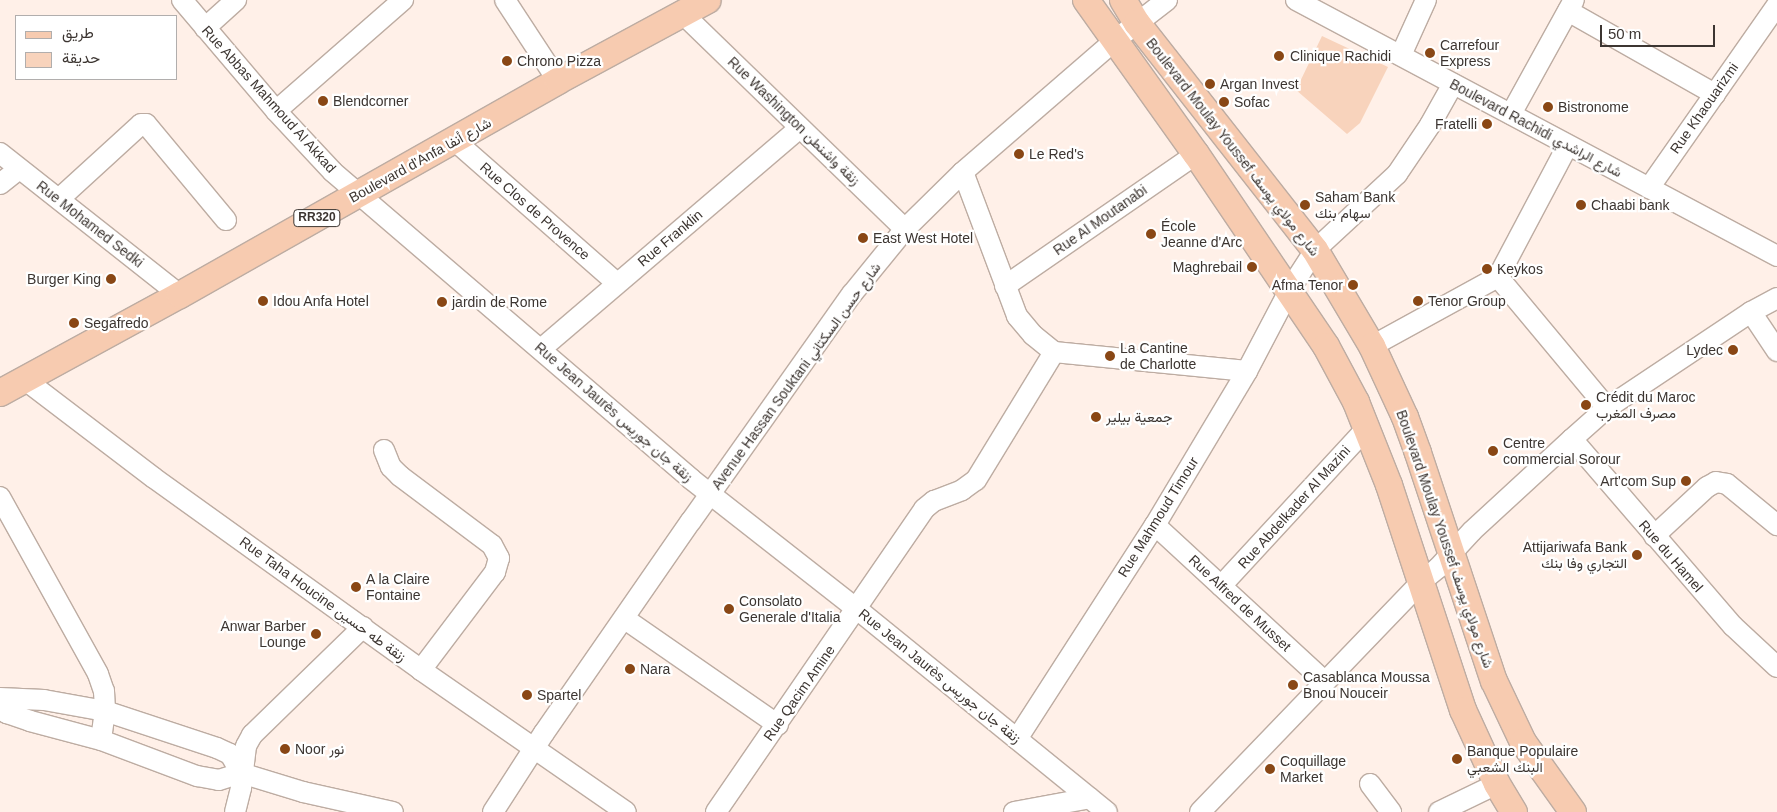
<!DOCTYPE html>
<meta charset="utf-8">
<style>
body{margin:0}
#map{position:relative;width:1777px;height:812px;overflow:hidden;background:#fff0e8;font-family:Helvetica,Vazirmatn,sans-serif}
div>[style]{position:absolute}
.green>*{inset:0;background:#f8d3bc}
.roads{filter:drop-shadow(1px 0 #bdaca2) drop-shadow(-1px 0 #bdaca2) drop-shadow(0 1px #bdaca2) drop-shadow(0 -1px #bdaca2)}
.minor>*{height:20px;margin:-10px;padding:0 10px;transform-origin:10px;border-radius:10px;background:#fff}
.major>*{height:26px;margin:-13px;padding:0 13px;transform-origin:13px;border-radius:13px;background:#f7cbb0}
.dots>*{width:14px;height:14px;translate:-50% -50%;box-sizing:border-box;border:2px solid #fff;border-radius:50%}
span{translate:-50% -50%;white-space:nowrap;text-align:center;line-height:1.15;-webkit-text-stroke:4.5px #fff;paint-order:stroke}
.shield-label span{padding:1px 4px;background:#fff;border:1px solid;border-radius:4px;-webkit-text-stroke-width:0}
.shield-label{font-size:12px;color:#3c3531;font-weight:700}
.poi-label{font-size:14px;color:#3c3531}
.left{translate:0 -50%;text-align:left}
.right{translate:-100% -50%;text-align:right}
.street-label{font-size:14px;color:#3c3531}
.legend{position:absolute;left:15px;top:15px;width:162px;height:65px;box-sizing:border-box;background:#fff;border:1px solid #b1aead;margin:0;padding:6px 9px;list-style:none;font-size:15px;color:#3c3531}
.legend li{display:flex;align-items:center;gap:10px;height:25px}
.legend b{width:25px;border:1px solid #b1aead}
.scale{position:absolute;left:1600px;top:25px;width:115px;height:22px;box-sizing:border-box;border:2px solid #3c3531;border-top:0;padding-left:6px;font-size:15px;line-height:18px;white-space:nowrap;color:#3c3531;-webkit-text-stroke:4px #fff;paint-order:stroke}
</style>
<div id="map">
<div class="green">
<i style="clip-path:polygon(1322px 36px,1388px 67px,1360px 123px,1347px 134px,1296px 90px)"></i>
</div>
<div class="roads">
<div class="minor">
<i style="left:182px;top:0;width:145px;rotate:49.7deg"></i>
<i style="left:276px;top:111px;width:83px;rotate:46.9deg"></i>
<i style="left:333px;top:172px;width:472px;rotate:40.6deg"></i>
<i style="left:691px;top:479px;width:211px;rotate:38.1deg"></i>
<i style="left:857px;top:609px;width:322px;rotate:39.1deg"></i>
<i style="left:505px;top:0;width:97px;rotate:56.8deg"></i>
<i style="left:1296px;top:0;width:545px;rotate:28.02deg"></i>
<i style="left:1568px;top:11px;width:169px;rotate:29.5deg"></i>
<i style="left:683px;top:14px;width:309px;rotate:44.1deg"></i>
<i style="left:205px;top:28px;width:42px;rotate:-42.1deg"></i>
<i style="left:1401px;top:55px;width:60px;rotate:-65.6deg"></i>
<i style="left:276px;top:111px;width:169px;rotate:-41.2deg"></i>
<i style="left:1511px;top:114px;width:130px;rotate:-61.1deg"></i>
<i style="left:454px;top:140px;width:217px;rotate:41.3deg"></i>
<i style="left:0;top:153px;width:229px;rotate:38.3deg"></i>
<i style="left:963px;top:172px;width:154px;rotate:69.4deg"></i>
<i style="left:1017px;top:316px;width:25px;rotate:50deg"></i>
<i style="left:1033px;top:335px;width:27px;rotate:39deg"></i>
<i style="left:0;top:184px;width:24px;rotate:-38deg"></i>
<i style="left:1649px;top:188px;width:223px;rotate:-55deg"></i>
<i style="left:59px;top:199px;width:111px;rotate:-42.4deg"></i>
<i style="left:141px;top:124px;width:5px"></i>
<i style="left:146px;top:124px;width:125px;rotate:50.2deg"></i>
<i style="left:1498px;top:277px;width:170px;rotate:50.2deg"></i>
<i style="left:1005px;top:286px;width:232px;rotate:-34.6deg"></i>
<i style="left:1751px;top:312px;width:47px;rotate:56.3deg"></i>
<i style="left:1372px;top:346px;width:144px;rotate:-28.7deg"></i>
<i style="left:1498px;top:277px;width:149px;rotate:-62.1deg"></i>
<i style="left:541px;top:349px;width:340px;rotate:-40.5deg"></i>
<i style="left:1054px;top:352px;width:194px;rotate:5.6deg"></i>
<i style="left:24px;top:379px;width:163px;rotate:37.3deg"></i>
<i style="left:154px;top:478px;width:329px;rotate:35.7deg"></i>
<i style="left:421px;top:670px;width:249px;rotate:34.7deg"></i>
<i style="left:1572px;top:439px;width:247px;rotate:49.3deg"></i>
<i style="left:1733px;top:626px;width:60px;rotate:43deg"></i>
<i style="left:384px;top:450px;width:18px;rotate:68deg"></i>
<i style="left:391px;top:467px;width:13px;rotate:45deg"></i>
<i style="left:400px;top:476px;width:115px;rotate:36.9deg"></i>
<i style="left:492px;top:545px;width:15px;rotate:62deg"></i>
<i style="left:499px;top:558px;width:15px;rotate:106deg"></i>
<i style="left:495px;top:572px;width:123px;rotate:127.1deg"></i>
<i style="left:0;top:497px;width:202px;rotate:61deg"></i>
<i style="left:98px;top:674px;width:18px;rotate:71deg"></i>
<i style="left:104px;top:691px;width:20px;rotate:87deg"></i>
<i style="left:105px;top:711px;width:29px;rotate:98deg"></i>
<i style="left:1155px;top:525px;width:231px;rotate:42.7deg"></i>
<i style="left:1654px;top:536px;width:72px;rotate:-42.8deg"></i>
<i style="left:1707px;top:487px;width:10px;rotate:-29deg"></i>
<i style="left:1716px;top:482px;width:11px;rotate:10deg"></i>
<i style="left:1727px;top:484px;width:65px;rotate:39.4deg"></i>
<i style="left:1221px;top:586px;width:215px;rotate:-47.3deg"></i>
<i style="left:625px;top:619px;width:186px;rotate:34.7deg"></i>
<i style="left:0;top:698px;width:44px;rotate:2.6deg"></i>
<i style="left:44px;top:700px;width:62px;rotate:10.2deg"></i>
<i style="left:105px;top:711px;width:118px;rotate:18.3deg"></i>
<i style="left:217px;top:748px;width:14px;rotate:25deg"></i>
<i style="left:230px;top:754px;width:22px;rotate:60deg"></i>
<i style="left:0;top:708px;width:9px;rotate:36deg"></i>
<i style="left:7px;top:713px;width:24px;rotate:19deg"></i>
<i style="left:30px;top:721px;width:73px;rotate:15deg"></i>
<i style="left:101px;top:740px;width:103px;rotate:20.6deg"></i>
<i style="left:197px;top:776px;width:22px;rotate:10deg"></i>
<i style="left:219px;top:780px;width:23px;rotate:-18deg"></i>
<i style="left:241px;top:773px;width:65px;rotate:17deg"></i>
<i style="left:303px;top:792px;width:92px;rotate:12.5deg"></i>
<i style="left:1017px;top:739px;width:255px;rotate:-57.2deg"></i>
<i style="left:1155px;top:525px;width:179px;rotate:-59.1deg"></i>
<i style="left:1247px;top:371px;width:93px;rotate:-62.3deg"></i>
<i style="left:1290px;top:289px;width:46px;rotate:-57.3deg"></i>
<i style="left:1315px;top:250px;width:112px;rotate:-42.8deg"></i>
<i style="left:1397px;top:174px;width:59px;rotate:-56deg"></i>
<i style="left:1430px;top:125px;width:47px;rotate:-60.7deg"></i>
<i style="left:1370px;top:784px;width:35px;rotate:53deg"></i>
<i style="left:235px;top:812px;width:25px;rotate:-76deg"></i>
<i style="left:241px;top:788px;width:42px;rotate:-83.2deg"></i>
<i style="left:246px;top:746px;width:13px;rotate:-61deg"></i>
<i style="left:252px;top:735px;width:155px;rotate:-44.2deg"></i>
<i style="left:493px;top:812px;width:94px;rotate:-57.2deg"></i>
<i style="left:544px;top:733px;width:258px;rotate:-55.3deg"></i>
<i style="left:691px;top:521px;width:278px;rotate:-54.7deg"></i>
<i style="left:852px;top:294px;width:84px;rotate:-50.8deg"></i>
<i style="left:905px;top:229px;width:81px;rotate:-44.5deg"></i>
<i style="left:963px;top:172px;width:200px;rotate:-40.9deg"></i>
<i style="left:1114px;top:41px;width:67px;rotate:-37.7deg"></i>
<i style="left:716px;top:812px;width:368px;rotate:-55.5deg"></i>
<i style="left:924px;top:509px;width:13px;rotate:-39deg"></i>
<i style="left:934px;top:501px;width:30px;rotate:-21deg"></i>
<i style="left:962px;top:490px;width:17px;rotate:-36deg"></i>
<i style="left:976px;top:480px;width:150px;rotate:-58.6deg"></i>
<i style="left:1014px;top:812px;width:77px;rotate:-10.4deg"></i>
<i style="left:1200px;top:812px;width:320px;rotate:-46.1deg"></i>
<i style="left:1422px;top:581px;width:21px;rotate:-39deg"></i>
<i style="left:1438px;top:568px;width:50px;rotate:-47.4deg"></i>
<i style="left:1472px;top:531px;width:136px;rotate:-42.6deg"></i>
<i style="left:1572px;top:439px;width:47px;rotate:-41.5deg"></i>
<i style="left:1607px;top:408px;width:173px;rotate:-33.7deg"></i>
<i style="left:1751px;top:312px;width:30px;rotate:-28deg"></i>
<i style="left:1439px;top:812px;width:64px;rotate:-25.8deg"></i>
</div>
<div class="major">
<i style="left:1086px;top:0;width:189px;rotate:54.5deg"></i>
<i style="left:1196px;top:154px;width:232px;rotate:55.9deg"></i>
<i style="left:1326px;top:346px;width:64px;rotate:61.8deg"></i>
<i style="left:1356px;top:402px;width:89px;rotate:68.3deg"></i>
<i style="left:1389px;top:485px;width:237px;rotate:71.8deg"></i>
<i style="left:1463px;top:710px;width:81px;rotate:65.3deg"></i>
<i style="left:1497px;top:784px;width:33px;rotate:59deg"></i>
<i style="left:1123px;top:0;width:27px;rotate:59deg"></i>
<i style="left:1137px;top:23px;width:288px;rotate:51.9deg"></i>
<i style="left:1315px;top:250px;width:112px;rotate:59.3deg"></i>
<i style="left:1372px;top:346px;width:78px;rotate:65.1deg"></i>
<i style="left:1405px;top:417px;width:38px;rotate:70deg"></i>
<i style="left:1418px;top:453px;width:240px;rotate:71.6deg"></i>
<i style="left:1494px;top:681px;width:68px;rotate:64.6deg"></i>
<i style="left:1523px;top:742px;width:86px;rotate:54.5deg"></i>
<i style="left:0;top:393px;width:205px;rotate:-28.6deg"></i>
<i style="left:180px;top:295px;width:434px;rotate:-29.5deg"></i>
<i style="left:558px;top:81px;width:170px;rotate:-28.4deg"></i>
</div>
</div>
<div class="dots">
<i style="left:1430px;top:53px;background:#894715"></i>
<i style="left:1279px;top:56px;background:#894715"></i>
<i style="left:507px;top:61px;background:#894715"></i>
<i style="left:1210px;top:84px;background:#894715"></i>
<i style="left:323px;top:101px;background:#894715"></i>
<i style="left:1224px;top:102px;background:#894715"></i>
<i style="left:1548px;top:107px;background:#894715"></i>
<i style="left:1487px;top:124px;background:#894715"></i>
<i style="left:1019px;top:154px;background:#894715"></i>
<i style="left:1305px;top:205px;background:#894715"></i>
<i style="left:1581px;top:205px;background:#894715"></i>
<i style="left:1151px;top:234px;background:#894715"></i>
<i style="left:863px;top:238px;background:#894715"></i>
<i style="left:1252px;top:267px;background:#894715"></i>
<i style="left:1487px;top:269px;background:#894715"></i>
<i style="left:111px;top:279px;background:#894715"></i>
<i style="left:1353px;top:285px;background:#894715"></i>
<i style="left:263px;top:301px;background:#894715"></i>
<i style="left:1418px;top:301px;background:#894715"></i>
<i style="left:442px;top:302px;background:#894715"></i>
<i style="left:74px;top:323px;background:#894715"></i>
<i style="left:1733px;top:350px;background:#894715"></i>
<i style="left:1110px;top:356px;background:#894715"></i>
<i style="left:1586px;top:405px;background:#894715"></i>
<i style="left:1096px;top:417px;background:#894715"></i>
<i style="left:1493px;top:451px;background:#894715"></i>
<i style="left:1686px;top:481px;background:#894715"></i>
<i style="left:1637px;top:555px;background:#894715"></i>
<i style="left:356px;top:587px;background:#894715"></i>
<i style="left:729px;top:609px;background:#894715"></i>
<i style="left:316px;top:634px;background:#894715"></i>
<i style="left:630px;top:669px;background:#894715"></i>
<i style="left:1293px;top:685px;background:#894715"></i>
<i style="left:527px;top:695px;background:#894715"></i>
<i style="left:285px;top:749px;background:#894715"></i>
<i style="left:1457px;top:759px;background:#894715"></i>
<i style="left:1270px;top:769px;background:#894715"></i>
</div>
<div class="shield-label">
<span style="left:317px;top:218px">RR320</span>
</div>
<div class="poi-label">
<span class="left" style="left:1440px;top:53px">Carrefour<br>Express</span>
<span class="left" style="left:1290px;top:56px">Clinique Rachidi</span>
<span class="left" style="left:517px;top:61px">Chrono Pizza</span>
<span class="left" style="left:1220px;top:84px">Argan Invest</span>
<span class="left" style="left:333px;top:101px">Blendcorner</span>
<span class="left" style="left:1234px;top:102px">Sofac</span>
<span class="left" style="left:1558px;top:107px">Bistronome</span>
<span class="right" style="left:1477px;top:124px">Fratelli</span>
<span class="left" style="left:1029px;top:154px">Le Red's</span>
<span class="left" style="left:1315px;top:205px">Saham Bank<br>سهام بنك</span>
<span class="left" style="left:1591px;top:205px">Chaabi bank</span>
<span class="left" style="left:1161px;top:234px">École<br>Jeanne d'Arc</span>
<span class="left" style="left:873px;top:238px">East West Hotel</span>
<span class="right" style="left:1242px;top:267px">Maghrebail</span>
<span class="left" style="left:1497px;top:269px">Keykos</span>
<span class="right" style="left:101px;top:279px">Burger King</span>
<span class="right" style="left:1343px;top:285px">Afma Tenor</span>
<span class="left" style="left:273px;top:301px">Idou Anfa Hotel</span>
<span class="left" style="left:1428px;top:301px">Tenor Group</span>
<span class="left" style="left:452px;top:302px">jardin de Rome</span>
<span class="left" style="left:84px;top:323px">Segafredo</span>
<span class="left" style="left:1120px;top:356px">La Cantine<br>de Charlotte</span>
<span class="right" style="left:1723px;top:350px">Lydec</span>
<span class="left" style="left:1596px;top:405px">Crédit du Maroc<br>مصرف المغرب</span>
<span class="left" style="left:1106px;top:417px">جمعية بيلير</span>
<span class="left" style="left:1503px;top:451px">Centre<br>commercial Sorour</span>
<span class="right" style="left:1676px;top:481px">Art'com Sup</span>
<span class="right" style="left:1627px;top:555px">Attijariwafa Bank<br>التجاري وفا بنك</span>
<span class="left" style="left:366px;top:587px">A la Claire<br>Fontaine</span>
<span class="left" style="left:739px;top:609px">Consolato<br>Generale d'Italia</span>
<span class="right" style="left:306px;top:634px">Anwar Barber<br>Lounge</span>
<span class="left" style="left:640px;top:669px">Nara</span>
<span class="left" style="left:1303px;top:685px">Casablanca Moussa<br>Bnou Nouceir</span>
<span class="left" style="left:537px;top:695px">Spartel</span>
<span class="left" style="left:295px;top:749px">Noor نور</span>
<span class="left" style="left:1467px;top:759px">Banque Populaire<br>البنك الشعبي</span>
<span class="left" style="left:1280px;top:769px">Coquillage<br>Market</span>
</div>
<div class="street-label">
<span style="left:269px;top:99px;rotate:48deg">Rue Abbas Mahmoud Al Akkad</span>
<span style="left:1704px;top:108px;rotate:-55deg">Rue Khaouarizmi</span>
<span style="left:794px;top:121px;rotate:44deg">Rue Washington زنقة واشنطن</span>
<span style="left:1536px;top:128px;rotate:28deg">Boulevard Rachidi شارع الراشدي</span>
<span style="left:1233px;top:147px;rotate:52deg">Boulevard Moulay Youssef شارع مولاي يوسف</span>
<span style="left:420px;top:160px;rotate:-29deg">Boulevard d'Anfa شارع أنفا</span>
<span style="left:535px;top:211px;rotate:41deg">Rue Clos de Provence</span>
<span style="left:1100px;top:220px;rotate:-35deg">Rue Al Moutanabi</span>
<span style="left:90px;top:224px;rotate:38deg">Rue Mohamed Sedki</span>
<span style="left:670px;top:238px;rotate:-40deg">Rue Franklin</span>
<span style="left:796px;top:376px;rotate:-54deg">Avenue Hassan Souktani شارع حسن السكتاني</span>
<span style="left:614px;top:412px;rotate:41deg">Rue Jean Jaurès زنقة جان جوريس</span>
<span style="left:1294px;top:507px;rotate:-48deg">Rue Abdelkader Al Mazini</span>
<span style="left:1158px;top:517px;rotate:-58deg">Rue Mahmoud Timour</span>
<span style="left:1445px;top:539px;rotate:71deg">Boulevard Moulay Youssef شارع مولاي يوسف</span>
<span style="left:1671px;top:556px;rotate:49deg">Rue du Hamel</span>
<span style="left:323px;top:599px;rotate:36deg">Rue Taha Houcine زنقة طه حسين</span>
<span style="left:1240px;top:603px;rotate:43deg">Rue Alfred de Musset</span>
<span style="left:940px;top:676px;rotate:39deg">Rue Jean Jaurès زنقة جان جوريس</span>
<span style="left:799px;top:693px;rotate:-55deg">Rue Qacim Amine</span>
</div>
<ul class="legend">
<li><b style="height:6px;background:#f7cbb0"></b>طريق</li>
<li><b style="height:14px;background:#f8d3bc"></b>حديقة</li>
</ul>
<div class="scale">50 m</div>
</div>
